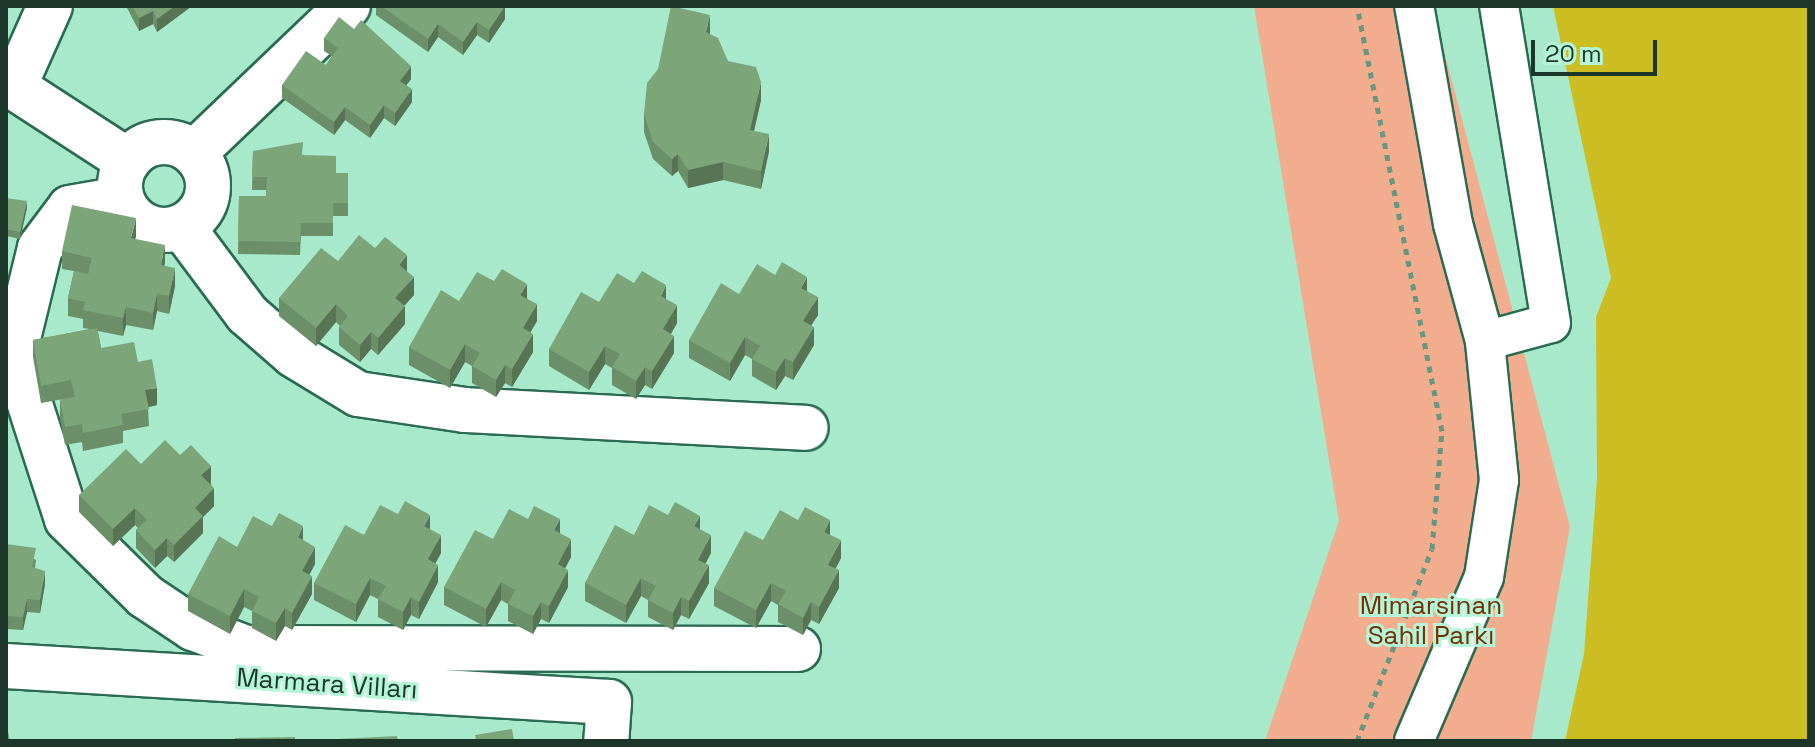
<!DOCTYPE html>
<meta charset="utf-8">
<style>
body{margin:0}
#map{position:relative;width:1815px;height:747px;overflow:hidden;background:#a7e9ca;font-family:"Space Grotesk",sans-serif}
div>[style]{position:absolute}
.green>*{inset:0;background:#f2ac8e}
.water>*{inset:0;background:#ccbe22}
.path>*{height:5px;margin-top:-2.5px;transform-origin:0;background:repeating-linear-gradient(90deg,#689781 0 6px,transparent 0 12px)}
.roads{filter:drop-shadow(2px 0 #2b6b51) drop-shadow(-2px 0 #2b6b51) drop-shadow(0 2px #2b6b51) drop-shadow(0 -2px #2b6b51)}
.pedestrian>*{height:38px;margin:-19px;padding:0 19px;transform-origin:19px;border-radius:19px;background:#fff}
.minor>*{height:44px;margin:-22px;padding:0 22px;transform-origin:22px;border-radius:22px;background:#fff}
.minor>.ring{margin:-22px;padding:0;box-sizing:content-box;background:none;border:44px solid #fff;border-radius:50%}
.wall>*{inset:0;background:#6b8f69}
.shaded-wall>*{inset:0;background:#577455}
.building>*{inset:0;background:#7ca67a}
span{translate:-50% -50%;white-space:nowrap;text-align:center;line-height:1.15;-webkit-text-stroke:6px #b4f6d7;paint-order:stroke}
.park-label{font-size:26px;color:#762d03}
.street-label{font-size:26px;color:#1c362a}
.frame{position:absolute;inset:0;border:8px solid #1c362a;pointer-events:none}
.scale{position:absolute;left:1531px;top:40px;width:126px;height:36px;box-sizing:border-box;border:4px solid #1c362a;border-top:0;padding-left:10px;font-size:24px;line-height:28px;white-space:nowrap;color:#1c362a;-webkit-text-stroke:6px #b4f6d7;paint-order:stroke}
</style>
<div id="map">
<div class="green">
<i style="clip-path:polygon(1254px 6px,1432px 6px,1570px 527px,1531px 741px,1265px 741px,1339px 521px)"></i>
</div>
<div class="water">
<i style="clip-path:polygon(1553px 6px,1809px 6px,1809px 741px,1565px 741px,1584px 654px,1597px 479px,1596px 317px,1611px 278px)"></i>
</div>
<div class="path">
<i style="left:1357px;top:741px;width:206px;rotate:-68.7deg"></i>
<i style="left:1432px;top:549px;width:118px;rotate:-85.2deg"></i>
<i style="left:1442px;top:431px;width:433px;rotate:-101.3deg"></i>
</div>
<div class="roads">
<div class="pedestrian">
<i style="left:1485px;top:341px;width:68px;rotate:-15.3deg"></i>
<i style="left:1551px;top:323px;width:321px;rotate:-99.3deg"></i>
<i style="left:1414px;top:741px;width:178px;rotate:-66.9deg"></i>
<i style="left:1484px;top:577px;width:98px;rotate:-81.2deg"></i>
<i style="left:1499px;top:480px;width:140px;rotate:-95.8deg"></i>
<i style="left:1485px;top:341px;width:121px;rotate:-105.3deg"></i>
<i style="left:1453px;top:224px;width:221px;rotate:-100.1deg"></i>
</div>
<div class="minor">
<i style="left:50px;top:6px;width:89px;rotate:114deg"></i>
<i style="left:14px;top:87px;width:136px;rotate:33deg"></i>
<i class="ring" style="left:120px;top:142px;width:44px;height:44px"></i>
<i style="left:194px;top:153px;width:213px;rotate:-43.7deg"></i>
<i style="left:121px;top:199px;width:52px;rotate:170deg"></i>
<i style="left:70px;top:208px;width:50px;rotate:126.9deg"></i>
<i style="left:40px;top:248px;width:93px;rotate:103.7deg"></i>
<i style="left:18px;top:338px;width:48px;rotate:82.9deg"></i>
<i style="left:24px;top:386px;width:140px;rotate:72.1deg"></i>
<i style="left:67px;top:519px;width:110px;rotate:44.6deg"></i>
<i style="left:145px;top:596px;width:58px;rotate:33.7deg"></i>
<i style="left:193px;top:628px;width:57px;rotate:20.7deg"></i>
<i style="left:246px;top:648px;width:552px;rotate:0.1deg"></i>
<i style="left:182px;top:227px;width:109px;rotate:53.2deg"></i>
<i style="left:247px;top:314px;width:62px;rotate:41.1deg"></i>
<i style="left:294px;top:355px;width:75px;rotate:31.4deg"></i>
<i style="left:358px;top:394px;width:108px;rotate:8.5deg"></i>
<i style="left:465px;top:410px;width:341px;rotate:3deg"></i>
<i style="left:6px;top:666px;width:604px;rotate:3.42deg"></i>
<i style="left:609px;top:702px;width:39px;rotate:94deg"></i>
</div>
</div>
<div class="wall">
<i style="clip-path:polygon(126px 6px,192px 6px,157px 32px,153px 24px,139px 31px)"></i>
<i style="clip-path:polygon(376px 6px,505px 6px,505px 19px,489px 43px,477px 35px,463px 55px,438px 37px,428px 52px,376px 15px)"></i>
<i style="clip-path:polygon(710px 32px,710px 34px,728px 61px,761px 100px,754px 131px,769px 151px,761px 189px,723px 180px,688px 188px,678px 171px,672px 176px,653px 159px,644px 132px,644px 114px)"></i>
<i style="clip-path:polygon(324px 38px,411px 79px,406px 85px,412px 102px,395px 126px,384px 118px,370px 138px,345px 120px,334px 135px,282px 98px,282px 85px,326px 65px,332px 56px,324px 51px)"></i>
<i style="clip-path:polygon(253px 151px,303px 155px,336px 173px,348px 173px,348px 216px,333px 216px,333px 236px,301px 236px,300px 255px,238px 254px,239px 196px,266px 196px,266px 190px,252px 190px)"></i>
<i style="clip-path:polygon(6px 198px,27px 208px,20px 239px,6px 236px)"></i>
<i style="clip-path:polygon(136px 236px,135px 239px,165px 262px,164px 266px,175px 286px,169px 314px,157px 311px,153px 330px,126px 325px,123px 336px,98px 331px,101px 348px,138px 362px,157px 405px,148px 407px,149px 426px,123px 431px,123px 443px,83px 451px,82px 442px,65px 445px,60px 418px,60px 400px,69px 398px,41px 403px,33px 357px,33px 340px,90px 329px,83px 328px,83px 319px,68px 316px,68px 298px,74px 271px,62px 269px,62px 251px)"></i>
<i style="clip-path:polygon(375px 248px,407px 272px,414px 295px,404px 306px,405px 324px,378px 355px,371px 349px,360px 362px,339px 345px,339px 327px,340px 326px,336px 322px,316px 346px,279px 316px,279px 298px,338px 261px)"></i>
<i style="clip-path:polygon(775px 275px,807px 291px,818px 315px,811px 325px,814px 345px,793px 380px,785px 376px,776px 390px,752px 376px,752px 359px,745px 355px,730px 381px,689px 358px,689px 340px,739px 294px)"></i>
<i style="clip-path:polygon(634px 283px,666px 300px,677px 323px,671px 334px,674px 353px,652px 389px,645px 385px,636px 399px,612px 385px,612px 368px,605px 364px,589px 390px,549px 366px,549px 349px,599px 302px)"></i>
<i style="clip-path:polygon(527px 298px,537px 321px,530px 332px,533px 352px,512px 387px,505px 383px,496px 397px,472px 383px,472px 366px,465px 362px,450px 388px,409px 365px,409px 347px,459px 301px)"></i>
<i style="clip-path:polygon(180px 455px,211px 483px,214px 506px,203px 517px,203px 533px,174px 562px,167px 556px,155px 568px,136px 548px,136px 530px,138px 528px,135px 525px,113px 546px,79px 512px,79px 495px,141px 464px)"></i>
<i style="clip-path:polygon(398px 514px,430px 529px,441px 553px,435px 563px,438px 582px,419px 619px,411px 615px,403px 630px,378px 617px,378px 599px,370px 595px,356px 622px,314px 600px,314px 583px,364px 535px)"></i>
<i style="clip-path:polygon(668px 515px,700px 530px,711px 553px,705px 564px,709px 583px,689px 619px,681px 615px,673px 630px,648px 617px,648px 600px,641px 596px,626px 623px,585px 601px,585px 583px,634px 535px)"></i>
<i style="clip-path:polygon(528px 519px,560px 533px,571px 557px,565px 568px,568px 587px,549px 623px,541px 619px,533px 634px,508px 621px,508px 604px,501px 600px,486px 627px,444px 605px,444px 587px,493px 539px)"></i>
<i style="clip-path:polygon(272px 526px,303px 540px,315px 564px,309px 575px,312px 594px,292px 630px,285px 626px,276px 641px,252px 628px,252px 611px,244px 607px,230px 634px,188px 611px,188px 594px,237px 547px)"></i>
<i style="clip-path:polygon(830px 535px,841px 558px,836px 568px,839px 588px,819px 624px,811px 620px,803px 635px,778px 622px,778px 605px,771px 601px,756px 628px,714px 606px,714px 588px,763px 540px)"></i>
<i style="clip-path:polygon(6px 544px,36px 560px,35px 568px,45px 584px,40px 613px,27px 612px,23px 630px,6px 629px)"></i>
</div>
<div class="shaded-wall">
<i style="clip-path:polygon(175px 6px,192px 6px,157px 32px,157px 19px)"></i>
<i style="clip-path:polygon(505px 6px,505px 19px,489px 43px,489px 30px)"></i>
<i style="clip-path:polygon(153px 11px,153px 24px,139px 31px,139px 18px)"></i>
<i style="clip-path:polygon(710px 15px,710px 32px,706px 50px,706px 32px)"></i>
<i style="clip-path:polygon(477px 22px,477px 35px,463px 55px,463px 42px)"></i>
<i style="clip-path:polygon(438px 24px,438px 37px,428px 52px,428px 39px)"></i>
<i style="clip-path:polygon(411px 66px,411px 79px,400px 94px,400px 81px)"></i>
<i style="clip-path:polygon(761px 82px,761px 100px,750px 148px,750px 130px)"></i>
<i style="clip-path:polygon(412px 89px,412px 102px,395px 126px,395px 113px)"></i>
<i style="clip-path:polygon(384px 105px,384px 118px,370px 138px,370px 125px)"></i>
<i style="clip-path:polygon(345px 107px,345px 120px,334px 135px,334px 122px)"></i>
<i style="clip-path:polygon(769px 134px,769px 151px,761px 189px,761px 171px)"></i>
<i style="clip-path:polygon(678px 154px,678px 171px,672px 176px,672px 159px)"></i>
<i style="clip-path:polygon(723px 162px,723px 180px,688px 188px,688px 170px)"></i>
<i style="clip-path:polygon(27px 201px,27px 208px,20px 239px,20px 232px)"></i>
<i style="clip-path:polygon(136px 218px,136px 236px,131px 256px,131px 238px)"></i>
<i style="clip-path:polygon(165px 245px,165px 262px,161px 283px,161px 265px)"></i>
<i style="clip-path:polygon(407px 255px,407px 273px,399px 265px)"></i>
<i style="clip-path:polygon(175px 268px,175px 286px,169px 314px,169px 296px)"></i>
<i style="clip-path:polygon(414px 277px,414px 295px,395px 316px,395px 298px)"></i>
<i style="clip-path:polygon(807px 277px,807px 295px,801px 288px)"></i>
<i style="clip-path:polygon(527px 284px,527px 301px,520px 295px)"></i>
<i style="clip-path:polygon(666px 285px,666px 303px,661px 296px)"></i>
<i style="clip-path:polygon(157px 294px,157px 311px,153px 330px,153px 313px)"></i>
<i style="clip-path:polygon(818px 297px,818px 315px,803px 338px,803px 321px)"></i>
<i style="clip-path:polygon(336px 304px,336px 322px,316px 346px,316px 328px)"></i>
<i style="clip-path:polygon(537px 304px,537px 321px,523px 345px,523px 328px)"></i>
<i style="clip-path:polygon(677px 305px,677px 323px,663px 347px,663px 329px)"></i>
<i style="clip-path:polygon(405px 306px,405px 324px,378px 355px,378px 338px)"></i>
<i style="clip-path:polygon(126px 307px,126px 325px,123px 336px,123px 318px)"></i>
<i style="clip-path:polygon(814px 327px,814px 345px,793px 380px,793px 362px)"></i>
<i style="clip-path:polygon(371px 332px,371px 349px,360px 362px,360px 345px)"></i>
<i style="clip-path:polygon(533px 334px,533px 352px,512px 387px,512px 369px)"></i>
<i style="clip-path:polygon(674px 336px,674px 353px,652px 389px,652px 371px)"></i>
<i style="clip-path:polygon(745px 337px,745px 355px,730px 381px,730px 363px)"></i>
<i style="clip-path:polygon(465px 344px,465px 362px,450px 388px,450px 370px)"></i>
<i style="clip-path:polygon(605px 346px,605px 364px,589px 390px,589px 372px)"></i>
<i style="clip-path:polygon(785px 358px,785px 376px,776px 390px,776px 372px)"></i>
<i style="clip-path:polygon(505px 365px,505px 383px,496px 397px,496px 380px)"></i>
<i style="clip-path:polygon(645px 367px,645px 385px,636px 399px,636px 381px)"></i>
<i style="clip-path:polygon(157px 388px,157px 405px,145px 408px,145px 390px)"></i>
<i style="clip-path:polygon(211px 466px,211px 483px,201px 492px,201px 475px)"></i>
<i style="clip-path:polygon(214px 488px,214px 506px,203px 517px,203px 533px,174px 562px,174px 545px,195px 508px)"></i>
<i style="clip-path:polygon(135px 508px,135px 525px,113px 546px,113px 529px)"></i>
<i style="clip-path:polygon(430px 515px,430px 533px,424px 526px)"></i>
<i style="clip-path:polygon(700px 516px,700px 533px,694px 526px)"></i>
<i style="clip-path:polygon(560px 519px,560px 537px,554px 530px)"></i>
<i style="clip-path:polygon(830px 520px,830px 538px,824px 532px)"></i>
<i style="clip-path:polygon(303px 526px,303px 544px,298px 537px)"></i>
<i style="clip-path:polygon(441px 535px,441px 553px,428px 577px,428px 559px)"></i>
<i style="clip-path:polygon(711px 535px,711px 553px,698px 578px,698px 560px)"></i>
<i style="clip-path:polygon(167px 538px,167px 556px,155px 568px,155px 550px)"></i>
<i style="clip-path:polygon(571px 539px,571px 557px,558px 582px,558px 564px)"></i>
<i style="clip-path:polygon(841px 540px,841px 558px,828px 582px,828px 565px)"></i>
<i style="clip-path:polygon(315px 547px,315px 564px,302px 589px,302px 571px)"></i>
<i style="clip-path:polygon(438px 565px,438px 582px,419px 619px,419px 602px)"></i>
<i style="clip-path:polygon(709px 565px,709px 583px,689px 619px,689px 601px)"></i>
<i style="clip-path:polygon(568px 570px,568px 587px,549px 623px,549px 606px)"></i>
<i style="clip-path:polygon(839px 570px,839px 588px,819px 624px,819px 607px)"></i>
<i style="clip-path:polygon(45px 571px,45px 584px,40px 613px,40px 600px)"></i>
<i style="clip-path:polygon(312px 576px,312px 594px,292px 630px,292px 613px)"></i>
<i style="clip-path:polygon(370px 578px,370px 595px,356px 622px,356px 604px)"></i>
<i style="clip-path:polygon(641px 578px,641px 596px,626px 623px,626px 605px)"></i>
<i style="clip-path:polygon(501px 582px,501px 600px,486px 627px,486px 609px)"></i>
<i style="clip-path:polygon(771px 583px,771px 601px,756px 628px,756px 610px)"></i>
<i style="clip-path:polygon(244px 589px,244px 607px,230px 634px,230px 616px)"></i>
<i style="clip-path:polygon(411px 597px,411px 615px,403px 630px,403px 612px)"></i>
<i style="clip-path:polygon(681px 597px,681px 615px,673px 630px,673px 613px)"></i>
<i style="clip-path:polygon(27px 599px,27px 612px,23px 630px,23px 617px)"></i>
<i style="clip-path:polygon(541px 602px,541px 619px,533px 634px,533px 616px)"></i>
<i style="clip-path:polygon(811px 602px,811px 620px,803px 635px,803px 618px)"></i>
<i style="clip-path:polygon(285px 608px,285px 626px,276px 641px,276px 623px)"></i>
</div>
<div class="building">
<i style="clip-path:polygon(132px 6px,175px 6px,157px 19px,153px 11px,139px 18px)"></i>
<i style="clip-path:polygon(381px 6px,505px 6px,489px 30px,477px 22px,463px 42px,438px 24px,428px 39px)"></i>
<i style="clip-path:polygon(671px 6px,710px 15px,706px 32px,718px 38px,728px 61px,756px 67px,761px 82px,750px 130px,769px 134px,761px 171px,723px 162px,688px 170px,678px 154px,672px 159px,653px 142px,644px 114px,647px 83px,658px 69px)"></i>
<i style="clip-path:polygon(339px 17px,354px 29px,361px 20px,411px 66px,400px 81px,412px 89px,395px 113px,384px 105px,370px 125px,345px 107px,334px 122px,282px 85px,306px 51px,326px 65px,338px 48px,324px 38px)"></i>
<i style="clip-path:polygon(303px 142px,302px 155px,336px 156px,336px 173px,348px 173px,348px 203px,333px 203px,333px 223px,301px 223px,300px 242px,238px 241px,239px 196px,266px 196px,267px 177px,252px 177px,253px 151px)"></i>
<i style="clip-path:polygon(6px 198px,27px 201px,20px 232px,6px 229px)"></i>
<i style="clip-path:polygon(72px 205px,136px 218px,131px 238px,165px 245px,161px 265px,175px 268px,169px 296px,157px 294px,153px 313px,126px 307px,123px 318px,83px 310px,85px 302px,68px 298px,74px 271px,88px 274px,92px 258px,62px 251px)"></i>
<i style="clip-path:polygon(359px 235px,375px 248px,385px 237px,407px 255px,399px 265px,414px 277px,395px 298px,405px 306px,378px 338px,371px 332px,360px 345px,339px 327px,348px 316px,336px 304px,316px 328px,279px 298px,321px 248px,338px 261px)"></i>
<i style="clip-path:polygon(782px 262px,807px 277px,801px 288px,818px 297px,803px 321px,814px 327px,793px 362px,785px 358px,776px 372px,752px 359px,760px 346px,745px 337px,730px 363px,689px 340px,721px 283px,739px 294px,757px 264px,775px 275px)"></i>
<i style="clip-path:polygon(502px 269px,527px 284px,520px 295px,537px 304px,523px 328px,533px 334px,512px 369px,505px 365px,496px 380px,472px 366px,480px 353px,465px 344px,450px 370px,409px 347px,441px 290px,459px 301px,477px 272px,494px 281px)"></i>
<i style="clip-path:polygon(642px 271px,666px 285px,661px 296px,677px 305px,663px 329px,674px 336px,652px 371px,645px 367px,636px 381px,612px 367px,620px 354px,605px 346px,589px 372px,549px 349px,581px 292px,599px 302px,617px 273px,634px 283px)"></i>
<i style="clip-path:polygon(97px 328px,101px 348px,134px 342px,138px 362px,152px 359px,157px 388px,145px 390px,149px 409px,121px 414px,123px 425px,83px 433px,82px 424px,65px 427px,60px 400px,75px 397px,71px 380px,41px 386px,33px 340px)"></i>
<i style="clip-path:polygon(165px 440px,180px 455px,191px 445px,211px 466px,201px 475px,214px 488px,195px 508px,203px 516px,174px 545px,167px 538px,155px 550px,136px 530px,147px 520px,135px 508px,113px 529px,79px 495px,126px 449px,141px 464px)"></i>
<i style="clip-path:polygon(405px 501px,430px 515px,424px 526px,441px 535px,428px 559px,438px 565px,419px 602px,411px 597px,403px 612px,378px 599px,386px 586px,370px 578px,356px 604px,314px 583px,345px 525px,364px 535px,380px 505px,398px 514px)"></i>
<i style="clip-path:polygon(675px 502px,700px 516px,694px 526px,711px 535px,698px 560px,709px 565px,689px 601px,681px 597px,673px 613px,648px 600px,656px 586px,641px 578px,626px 605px,585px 583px,615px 525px,634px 535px,649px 505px,668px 515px)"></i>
<i style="clip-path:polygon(534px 506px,560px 519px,554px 530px,571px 539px,558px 564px,568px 570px,549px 606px,541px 602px,533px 616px,508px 604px,515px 590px,501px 582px,486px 609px,444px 587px,475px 530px,493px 539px,509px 509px,528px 519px)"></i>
<i style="clip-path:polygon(805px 507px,830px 520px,824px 532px,841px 540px,828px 565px,839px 570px,819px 607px,811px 602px,803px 618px,778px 604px,786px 591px,771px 583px,756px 610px,714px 588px,745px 531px,763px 540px,780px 510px,798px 520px)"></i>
<i style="clip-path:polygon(279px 513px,303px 526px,298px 537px,315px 547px,302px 571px,312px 576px,292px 613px,285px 608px,276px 623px,252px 611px,259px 597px,244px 589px,230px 616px,188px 594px,219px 536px,237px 547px,253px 516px,272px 526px)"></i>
<i style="clip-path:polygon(6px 544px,36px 548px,32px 567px,45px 571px,40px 600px,27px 599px,23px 617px,6px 616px)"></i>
<i style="clip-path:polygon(6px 721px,10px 741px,6px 741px)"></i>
<i style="clip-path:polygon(512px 729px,514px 741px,476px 741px,475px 735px)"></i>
<i style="clip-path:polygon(397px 736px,398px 741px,339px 741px,339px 739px)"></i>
<i style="clip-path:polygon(295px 737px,295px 741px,235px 741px,235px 738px)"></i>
</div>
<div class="park-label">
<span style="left:1431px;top:621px">Mimarsinan<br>Sahil Parkı</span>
</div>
<div class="street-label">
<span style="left:327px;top:684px;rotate:4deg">Marmara Vilları</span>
</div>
<div class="frame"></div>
<div class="scale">20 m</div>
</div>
